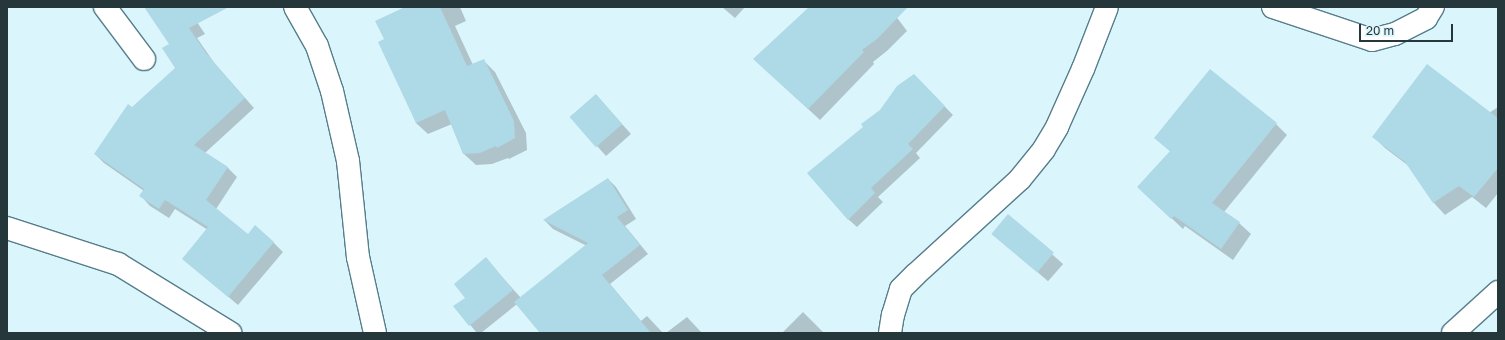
<!DOCTYPE html>
<style>
body{margin:0}
#map{position:relative;width:1505px;height:340px;overflow:hidden;background:#dbf5fd;font-family:"Golos Text",sans-serif}
div>[style]{position:absolute}
.shadow>*{inset:0;background:#0003;transform-origin:0 0}
.building>*{inset:0;background:#aed9e6;transform-origin:0 0}
.roads{filter:drop-shadow(1px 0 #557e8a) drop-shadow(-1px 0 #557e8a) drop-shadow(0 1px #557e8a) drop-shadow(0 -1px #557e8a)}
.minor>*{height:22px;margin:-11px;padding:0 11px;transform-origin:11px;border-radius:11px;background:#fff}
span{translate:-50% -50%;white-space:nowrap;text-align:center;line-height:1.15;-webkit-text-stroke:3px #dbf5fd;paint-order:stroke}
.frame{position:absolute;inset:0;border:8px solid #26373c;pointer-events:none}
.scale{position:absolute;left:1359px;top:24px;width:94px;height:18px;box-sizing:border-box;border:2px solid #26373c;border-top:0;padding-left:5px;font-size:12px;line-height:14px;white-space:nowrap;color:#26373c;-webkit-text-stroke:3px #dbf5fd;paint-order:stroke}
</style>
<div id="map">
<div class="shadow">
<i style="clip-path:polygon(158px 7px,187px 7px,205px 34px,197px 38px,215px 64px,254px 108px,205px 153px,227px 167px,237px 177px,216px 209px,248px 236px,273px 242px,283px 252px,238px 305px,183px 258px,208px 230px,175px 209px,169px 218px,150px 206px,141px 196px,144px 191px,104px 163px,95px 154px,133px 109px,176px 69px,170px 44px)"></i>
<i style="clip-path:polygon(402px 7px,460px 7px,466px 21px,455px 26px,473px 65px,483px 60px,495px 72px,526px 133px,527px 150px,509px 159px,508px 158px,492px 164px,476px 165px,464px 154px,452px 124px,428px 134px,416px 123px,385px 40px,403px 9px)"></i>
<i style="clip-path:polygon(722px 7px,745px 7px,735px 18px)"></i>
<i style="clip-path:polygon(810px 7px,889px 7px,907px 31px,888px 50px,873px 62px,874px 64px,820px 120px,766px 70px)"></i>
<i style="clip-path:polygon(914px 75px,953px 115px,916px 153px,920px 158px,878px 197px,883px 202px,857px 227px,848px 219px,865px 127px)"></i>
<i style="clip-path:polygon(596px 95px,631px 134px,606px 156px,597px 146px)"></i>
<i style="clip-path:polygon(1498px 107px,1498px 193px,1486px 208px,1472px 197px,1445px 215px,1434px 203px,1410px 167px,1385px 148px,1373px 136px,1489px 113px)"></i>
<i style="clip-path:polygon(1276px 124px,1287px 135px,1224px 212px,1239px 223px,1251px 234px,1233px 260px,1185px 226px,1183px 229px,1150px 198px,1171px 152px,1155px 138px)"></i>
<i style="clip-path:polygon(608px 179px,616px 187px,636px 219px,625px 226px,648px 254px,610px 284px,641px 321px,647px 316px,663px 333px,541px 333px,517px 304px,481px 333px,477px 333px,455px 307px,466px 298px,486px 259px,521px 298px,587px 246px,553px 229px,545px 221px)"></i>
<i style="left:1008px;top:216px;width:73px;height:23px;rotate:41deg"></i>
<i style="clip-path:polygon(803px 312px,824px 333px,782px 333px)"></i>
<i style="clip-path:polygon(687px 317px,702px 333px,666px 333px)"></i>
</div>
<div class="building">
<i style="clip-path:polygon(144px 7px,229px 7px,189px 28px,206px 53px,245px 98px,194px 145px,228px 167px,206px 200px,248px 234px,255px 225px,274px 242px,228px 297px,182px 259px,208px 227px,165px 200px,159px 209px,139px 196px,144px 189px,94px 154px,128px 104px,132px 107px,175px 68px,162px 48px,169px 44px)"></i>
<i style="clip-path:polygon(405px 7px,440px 7px,467px 66px,484px 59px,514px 121px,515px 138px,497px 148px,496px 146px,480px 153px,463px 154px,445px 110px,416px 123px,378px 42px,384px 39px,375px 21px)"></i>
<i style="clip-path:polygon(809px 7px,908px 7px,877px 39px,862px 50px,864px 52px,808px 109px,753px 59px)"></i>
<i style="clip-path:polygon(1427px 64px,1498px 118px,1498px 168px,1474px 197px,1459px 186px,1433px 203px,1405px 162px,1372px 137px)"></i>
<i style="clip-path:polygon(1210px 69px,1277px 123px,1212px 203px,1240px 222px,1221px 249px,1174px 216px,1171px 219px,1137px 187px,1170px 151px,1154px 138px)"></i>
<i style="clip-path:polygon(914px 74px,945px 106px,908px 144px,913px 149px,871px 188px,875px 193px,848px 220px,807px 173px,863px 127px,861px 124px,880px 110px,897px 86px)"></i>
<i style="left:596px;top:94px;width:40px;height:35px;rotate:49deg"></i>
<i style="clip-path:polygon(608px 178px,628px 210px,617px 217px,640px 245px,602px 275px,651px 333px,540px 333px,514px 302px,588px 243px,543px 220px)"></i>
<i style="left:1008px;top:214px;width:60px;height:26px;rotate:40deg"></i>
<i style="clip-path:polygon(486px 257px,513px 290px,469px 326px,453px 306px,465px 298px,454px 284px)"></i>
</div>
<div class="roads">
<div class="minor">
<i style="left:105px;top:7px;width:65px;rotate:53.1deg"></i>
<i style="left:295px;top:7px;width:45px;rotate:60.6deg"></i>
<i style="left:317px;top:46px;width:47px;rotate:71.6deg"></i>
<i style="left:332px;top:91px;width:72px;rotate:77.1deg"></i>
<i style="left:348px;top:161px;width:97px;rotate:84.1deg"></i>
<i style="left:358px;top:257px;width:78px;rotate:77.4deg"></i>
<i style="left:1273px;top:7px;width:104px;rotate:18.4deg"></i>
<i style="left:1372px;top:40px;width:24px;rotate:-15deg"></i>
<i style="left:1395px;top:34px;width:35px;rotate:-27deg"></i>
<i style="left:1426px;top:18px;width:13px;rotate:-58deg"></i>
<i style="left:7px;top:228px;width:117px;rotate:18deg"></i>
<i style="left:118px;top:264px;width:132px;rotate:31.6deg"></i>
<i style="left:890px;top:333px;width:18px;rotate:-81deg"></i>
<i style="left:893px;top:315px;width:27px;rotate:-73deg"></i>
<i style="left:901px;top:289px;width:20px;rotate:-45deg"></i>
<i style="left:915px;top:275px;width:142px;rotate:-42.4deg"></i>
<i style="left:1020px;top:179px;width:38px;rotate:-51deg"></i>
<i style="left:1044px;top:149px;width:26px;rotate:-59deg"></i>
<i style="left:1057px;top:127px;width:64px;rotate:-65.9deg"></i>
<i style="left:1083px;top:69px;width:66px;rotate:-68.8deg"></i>
<i style="left:1453px;top:333px;width:61px;rotate:-42.3deg"></i>
</div>
</div>
<div class="frame"></div>
<div class="scale">20 m</div>
</div>
